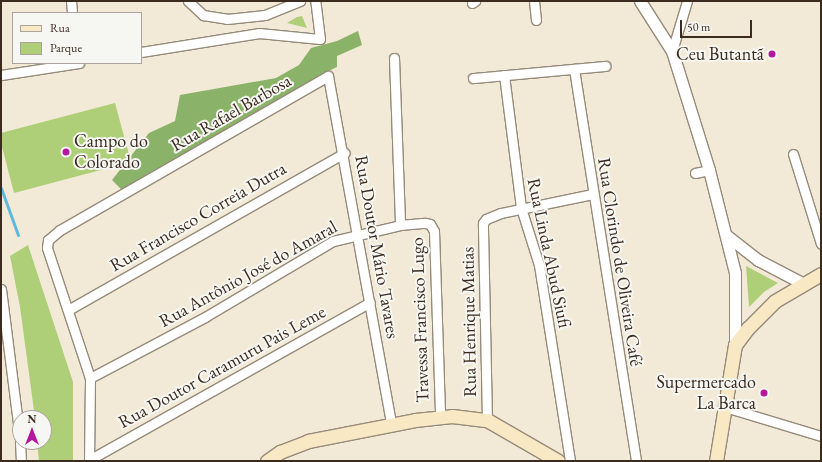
<!DOCTYPE html>
<meta charset="utf-8">
<style>
body{margin:0}
#map{position:relative;width:822px;height:462px;overflow:hidden;background:#f2ead7;font-family:"EB Garamond",serif}
div>[style]{position:absolute}
.green>*{inset:0;background:#aecf77}
.forest>*{inset:0;background:#8ab268}
.stream>*{height:3px;margin:-1.5px;padding:0 1.5px;transform-origin:1.5px;border-radius:1.5px;background:#5eb9dc}
.roads{filter:drop-shadow(1px 0 #968a7a) drop-shadow(-1px 0 #968a7a) drop-shadow(0 1px #968a7a) drop-shadow(0 -1px #968a7a)}
.minor>*{height:9px;margin:-4.5px;padding:0 4.5px;transform-origin:4.5px;border-radius:4.5px;background:#fff}
.tertiary>*{height:11px;margin:-5.5px;padding:0 5.5px;transform-origin:5.5px;border-radius:5.5px;background:#fff}
.secondary>*{height:13px;margin:-6.5px;padding:0 6.5px;transform-origin:6.5px;border-radius:6.5px;background:#f8e8c3}
.dots>*{width:11px;height:11px;translate:-50% -50%;box-sizing:border-box;border:2px solid #f6f6f2;border-radius:50%}
span{translate:-50% -50%;white-space:nowrap;text-align:center;line-height:1.15;-webkit-text-stroke:4px #f6f6f2;paint-order:stroke}
.poi-label{font-size:18px;color:#3b2a1e}
.right{translate:-100% -50%;text-align:right}
.left{translate:0 -50%;text-align:left}
.street-label{font-size:18px;color:#3b2a1e}
.frame{position:absolute;inset:0;border:2px solid #3b2a1e;pointer-events:none}
.legend{position:absolute;left:12px;top:12px;width:130px;height:52px;box-sizing:border-box;background:#f6f6f2;border:1px solid #aba49d;margin:0;padding:5px 7px;list-style:none;font-size:12px;color:#3b2a1e}
.legend li{display:flex;align-items:center;gap:8px;height:20px}
.legend b{width:20px;border:1px solid #aba49d}
.north{position:absolute;left:12px;top:410px;width:40px;height:40px;box-sizing:border-box;background:#f6f6f2;border:1px solid #aba49d;border-radius:50%;rotate:0deg;font-size:11px;font-weight:700;line-height:16px;text-align:center;color:#3b2a1e}
.north::after{content:'';display:block;margin:auto;width:14px;height:18px;background:#b5179e;clip-path:polygon(50% 0,100% 100%,50% 72%,0 100%)}
.scale{position:absolute;left:680px;top:20px;width:72px;height:18px;box-sizing:border-box;border:2px solid #3b2a1e;border-top:0;padding-left:5px;font-size:12px;line-height:14px;white-space:nowrap;color:#3b2a1e;-webkit-text-stroke:3px #f6f6f2;paint-order:stroke}
</style>
<div id="map">
<div class="green">
<i style="clip-path:polygon(302px 16px,307px 28px,287px 23px,297px 17px)"></i>
<i style="clip-path:polygon(115px 103px,131px 162px,14px 193px,1px 143px,1px 133px)"></i>
<i style="clip-path:polygon(28px 245px,73px 382px,73px 461px,39px 461px,37px 442px,44px 442px,44px 418px,35px 418px,20px 307px,10px 256px)"></i>
<i style="clip-path:polygon(746px 266px,778px 283px,764px 292px,749px 307px)"></i>
</div>
<div class="forest">
<i style="clip-path:polygon(358px 31px,362px 45px,337px 56px,337px 67px,322px 74px,122px 190px,112px 180px,149px 133px,175px 121px,180px 95px,276px 78px,299px 65px,311px 48px,337px 41px)"></i>
</div>
<div class="stream">
<i style="left:1px;top:188px;width:50px;rotate:70.1deg"></i>
</div>
<div class="roads">
<div class="minor">
<i style="left:71px;top:1px;width:12px;rotate:85deg"></i>
<i style="left:188px;top:1px;width:21px;rotate:43deg"></i>
<i style="left:203px;top:15px;width:24px;rotate:9deg"></i>
<i style="left:227px;top:19px;width:38px;rotate:-6deg"></i>
<i style="left:265px;top:15px;width:38px;rotate:-22deg"></i>
<i style="left:534px;top:1px;width:19px;rotate:84deg"></i>
<i style="left:472px;top:3px;width:4px;rotate:-34deg"></i>
<i style="left:672px;top:51px;width:52px;rotate:-73.3deg"></i>
<i style="left:141px;top:52px;width:120px;rotate:-9.1deg"></i>
<i style="left:259px;top:33px;width:61px;rotate:5.6deg"></i>
<i style="left:320px;top:39px;width:38px;rotate:-97deg"></i>
<i style="left:394px;top:58px;width:167px;rotate:87.9deg"></i>
<i style="left:574px;top:69px;width:397px;rotate:81deg"></i>
<i style="left:1px;top:75px;width:79px;rotate:-8.7deg"></i>
<i style="left:504px;top:75px;width:134px;rotate:82.7deg"></i>
<i style="left:521px;top:208px;width:60px;rotate:72.5deg"></i>
<i style="left:539px;top:265px;width:198px;rotate:81deg"></i>
<i style="left:473px;top:78px;width:133px;rotate:-5.2deg"></i>
<i style="left:793px;top:154px;width:94px;rotate:72.7deg"></i>
<i style="left:695px;top:173px;width:14px;rotate:-12deg"></i>
<i style="left:1px;top:289px;width:151px;rotate:82.8deg"></i>
<i style="left:68px;top:310px;width:318px;rotate:-29.6deg"></i>
<i style="left:90px;top:378px;width:130px;rotate:-27.9deg"></i>
<i style="left:205px;top:317px;width:149px;rotate:-30.7deg"></i>
<i style="left:333px;top:241px;width:69px;rotate:-13.4deg"></i>
<i style="left:400px;top:225px;width:25px;rotate:-5deg"></i>
<i style="left:425px;top:223px;width:5px;rotate:11deg"></i>
<i style="left:430px;top:224px;width:8px;rotate:60deg"></i>
<i style="left:434px;top:231px;width:185px;rotate:88.1deg"></i>
<i style="left:725px;top:407px;width:100px;rotate:16.8deg"></i>
<i style="left:487px;top:420px;width:197px;rotate:-91.2deg"></i>
<i style="left:483px;top:223px;width:5px;rotate:-53deg"></i>
<i style="left:486px;top:219px;width:16px;rotate:-22deg"></i>
<i style="left:501px;top:213px;width:94px;rotate:-11.7deg"></i>
<i style="left:20px;top:442px;width:19px;rotate:87deg"></i>
<i style="left:89px;top:460px;width:322px;rotate:-29.3deg"></i>
<i style="left:89px;top:461px;width:83px;rotate:-89.3deg"></i>
<i style="left:90px;top:378px;width:137px;rotate:-108.3deg"></i>
<i style="left:47px;top:248px;width:8px;rotate:-83deg"></i>
<i style="left:48px;top:240px;width:16px;rotate:-40deg"></i>
<i style="left:60px;top:230px;width:309px;rotate:-29.9deg"></i>
<i style="left:328px;top:76px;width:354px;rotate:79.7deg"></i>
</div>
<div class="tertiary">
<i style="left:640px;top:1px;width:59px;rotate:57.4deg"></i>
<i style="left:672px;top:51px;width:125px;rotate:72.7deg"></i>
<i style="left:709px;top:170px;width:106px;rotate:75.8deg"></i>
<i style="left:735px;top:273px;width:72px;rotate:90deg"></i>
<i style="left:726px;top:235px;width:41px;rotate:38deg"></i>
<i style="left:758px;top:260px;width:50px;rotate:27.6deg"></i>
</div>
<div class="secondary">
<i style="left:267px;top:461px;width:16px;rotate:-35deg"></i>
<i style="left:280px;top:452px;width:30px;rotate:-21deg"></i>
<i style="left:308px;top:441px;width:109px;rotate:-11.1deg"></i>
<i style="left:415px;top:420px;width:37px;rotate:-6deg"></i>
<i style="left:452px;top:416px;width:35px;rotate:7deg"></i>
<i style="left:487px;top:420px;width:82px;rotate:30deg"></i>
<i style="left:716px;top:461px;width:118px;rotate:-80.7deg"></i>
<i style="left:735px;top:345px;width:21px;rotate:-53deg"></i>
<i style="left:748px;top:328px;width:38px;rotate:-45deg"></i>
<i style="left:775px;top:301px;width:53px;rotate:-30.4deg"></i>
</div>
</div>
<div class="dots">
<i style="left:772px;top:54px;background:#b5179e"></i>
<i style="left:66px;top:152px;background:#b5179e"></i>
<i style="left:764px;top:393px;background:#b5179e"></i>
</div>
<div class="poi-label">
<span class="right" style="left:764px;top:54px">Ceu Butantã</span>
<span class="left" style="left:74px;top:152px">Campo do<br>Colorado</span>
<span class="right" style="left:756px;top:393px">Supermercado<br>La Barca</span>
</div>
<div class="street-label">
<span style="left:231px;top:113px;rotate:-30deg">Rua Rafael Barbosa</span>
<span style="left:198px;top:217px;rotate:-30deg">Rua Francisco Correia Dutra</span>
<span style="left:377px;top:247px;rotate:80deg">Rua Doutor Mário Tavares</span>
<span style="left:549px;top:253px;rotate:78deg">Rua Linda Abud Siufi</span>
<span style="left:620px;top:262px;rotate:81deg">Rua Clorindo de Oliveira Café</span>
<span style="left:248px;top:274px;rotate:-29deg">Rua Antônio José do Amaral</span>
<span style="left:420px;top:320px;rotate:-92deg">Travessa Francisco Lugo</span>
<span style="left:469px;top:322px;rotate:-91deg">Rua Henrique Matias</span>
<span style="left:222px;top:367px;rotate:-29deg">Rua Doutor Caramuru Pais Leme</span>
</div>
<div class="frame"></div>
<ul class="legend">
<li><b style="height:5px;background:#f8e8c3"></b>Rua</li>
<li><b style="height:11px;background:#aecf77"></b>Parque</li>
</ul>
<div class="north">N</div>
<div class="scale">50 m</div>
</div>
